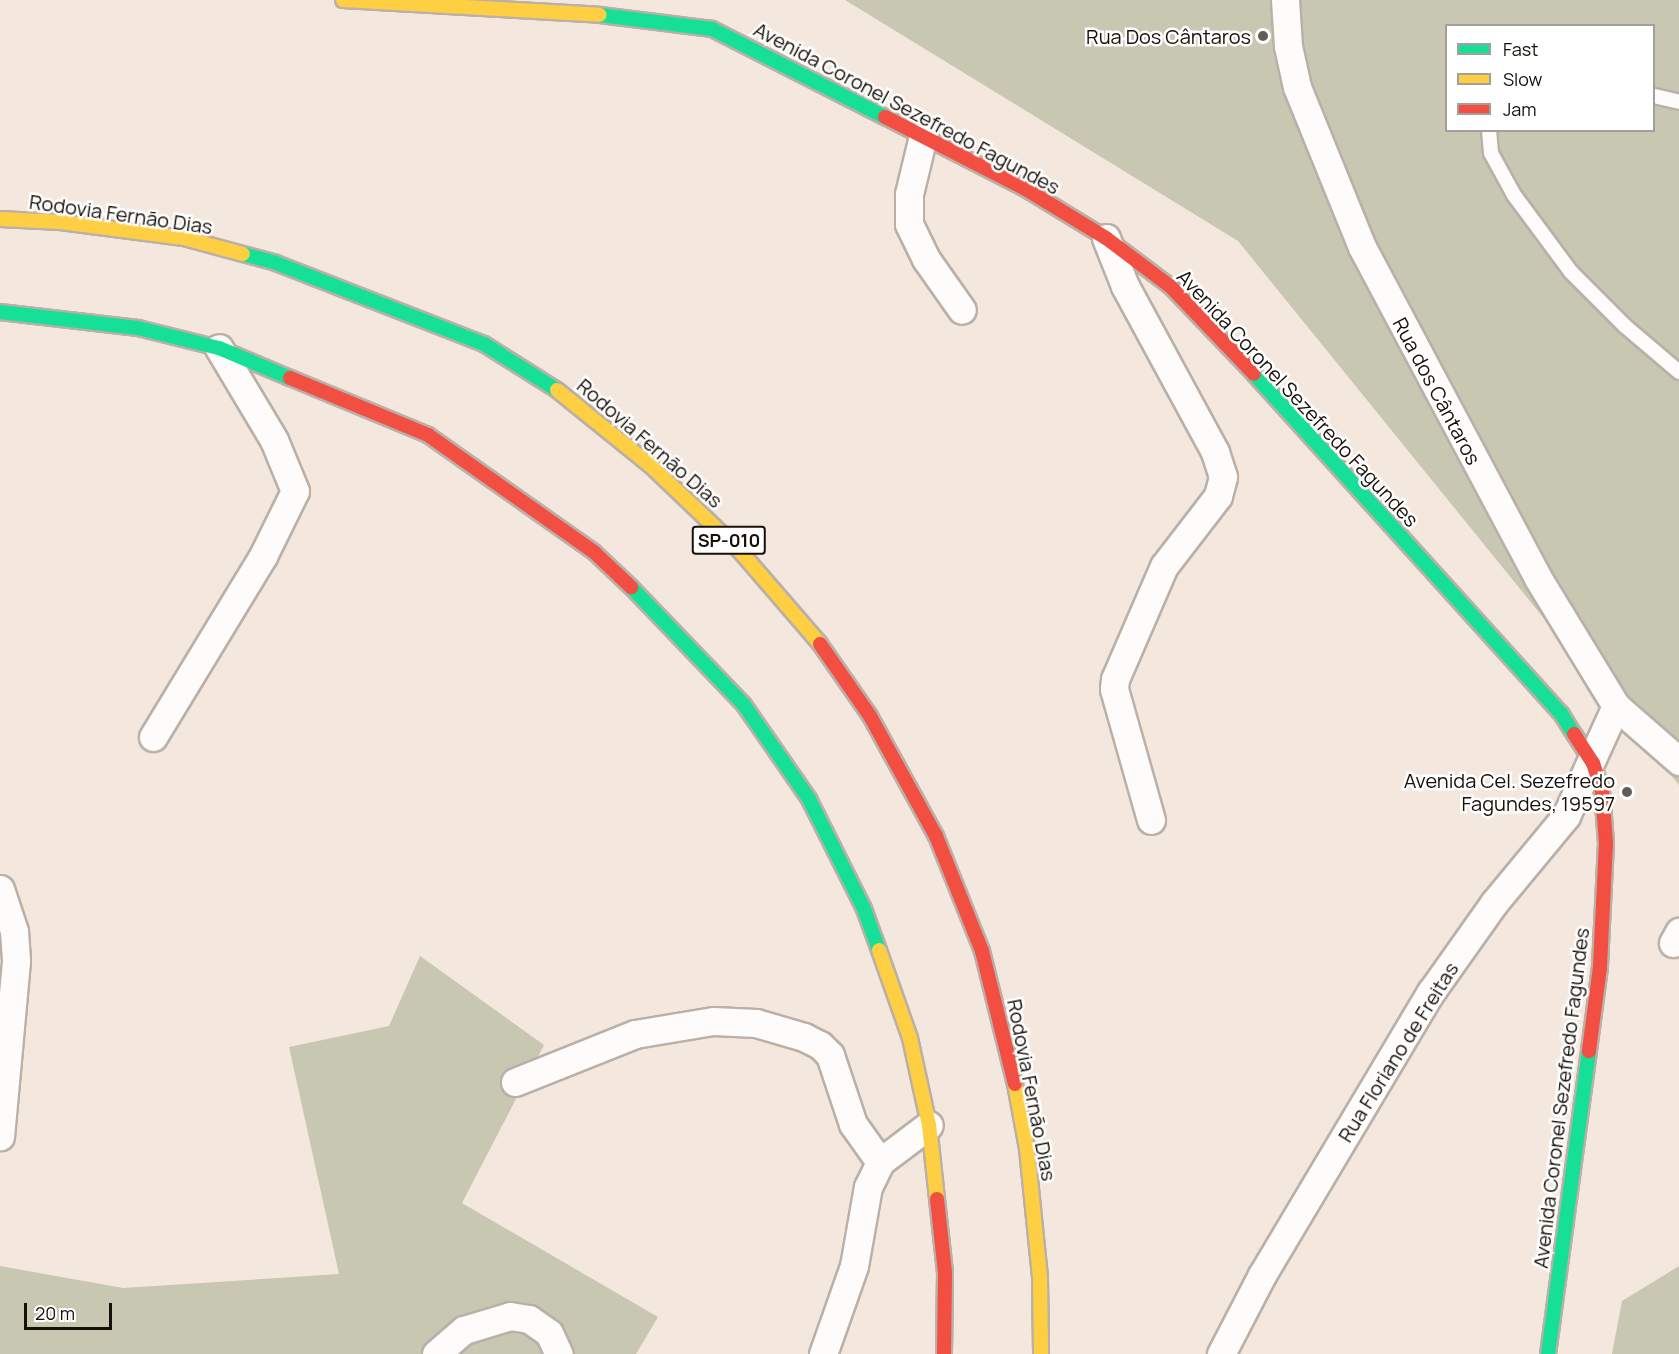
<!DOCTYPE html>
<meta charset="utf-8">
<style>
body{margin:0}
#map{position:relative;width:1679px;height:1354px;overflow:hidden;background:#f4e8de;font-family:Manrope,sans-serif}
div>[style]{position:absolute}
.forest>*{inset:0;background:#c8c7b1}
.roads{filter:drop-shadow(2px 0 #bab0a8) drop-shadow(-2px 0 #bab0a8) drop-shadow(0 2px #bab0a8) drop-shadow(0 -2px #bab0a8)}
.lane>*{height:14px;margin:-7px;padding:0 7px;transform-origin:7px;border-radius:7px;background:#fdfcfa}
.street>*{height:27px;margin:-13.5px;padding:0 13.5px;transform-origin:13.5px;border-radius:13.5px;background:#fdfcfa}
.fast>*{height:14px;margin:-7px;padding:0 7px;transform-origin:7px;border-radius:7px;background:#16e098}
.slow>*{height:14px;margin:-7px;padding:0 7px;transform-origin:7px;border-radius:7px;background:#ffcf43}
.jam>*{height:14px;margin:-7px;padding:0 7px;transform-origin:7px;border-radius:7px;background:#f24e42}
.dots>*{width:16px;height:16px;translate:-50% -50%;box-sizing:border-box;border:3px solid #fff;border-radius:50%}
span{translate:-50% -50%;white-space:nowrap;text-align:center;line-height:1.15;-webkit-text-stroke:5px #fff;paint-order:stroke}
.shield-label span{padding:2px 4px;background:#fff;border:2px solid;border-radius:4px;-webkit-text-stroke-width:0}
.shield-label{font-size:18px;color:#171009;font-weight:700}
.poi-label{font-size:20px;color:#171009}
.right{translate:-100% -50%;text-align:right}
.street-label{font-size:20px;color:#171009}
.legend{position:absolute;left:1445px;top:24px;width:210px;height:108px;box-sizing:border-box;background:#fff;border:2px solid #a29f9d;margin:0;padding:8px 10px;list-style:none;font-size:18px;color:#171009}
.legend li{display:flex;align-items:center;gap:12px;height:30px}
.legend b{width:30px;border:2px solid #a29f9d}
.scale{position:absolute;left:24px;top:1303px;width:88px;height:27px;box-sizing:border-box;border:3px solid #171009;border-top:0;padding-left:8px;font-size:18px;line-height:21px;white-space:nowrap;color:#171009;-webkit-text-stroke:4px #fff;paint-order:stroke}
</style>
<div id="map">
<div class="forest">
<i style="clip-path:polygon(evenodd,845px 0,1679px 0,1679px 785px,1238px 241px,845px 0,1446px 26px,1654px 26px,1654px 130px,1446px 130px,1446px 26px)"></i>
<i style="clip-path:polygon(420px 956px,544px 1045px,462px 1203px,658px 1317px,636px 1354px,0 1354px,0 1266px,123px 1288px,339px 1274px,289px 1047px,389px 1026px)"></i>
<i style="clip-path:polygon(1679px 1266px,1679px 1354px,1612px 1354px,1622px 1301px)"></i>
</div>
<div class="roads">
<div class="lane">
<i style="left:1654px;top:96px;width:26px;rotate:13deg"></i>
<i style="left:1489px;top:130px;width:23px;rotate:85deg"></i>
<i style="left:1491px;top:153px;width:48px;rotate:61.3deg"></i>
<i style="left:1514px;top:195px;width:96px;rotate:53.5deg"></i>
<i style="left:1571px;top:272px;width:76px;rotate:45deg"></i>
<i style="left:1625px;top:326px;width:71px;rotate:40.4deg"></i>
</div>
<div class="street">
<i style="left:923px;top:136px;width:60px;rotate:103.6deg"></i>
<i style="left:909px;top:194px;width:30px;rotate:90deg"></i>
<i style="left:909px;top:224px;width:39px;rotate:64deg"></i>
<i style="left:926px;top:259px;width:62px;rotate:54.8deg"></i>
<i style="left:1106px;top:238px;width:52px;rotate:68.4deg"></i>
<i style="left:1125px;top:286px;width:189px;rotate:61.5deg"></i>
<i style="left:1215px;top:452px;width:26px;rotate:72deg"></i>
<i style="left:1223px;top:477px;width:20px;rotate:105deg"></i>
<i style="left:1218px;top:496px;width:88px;rotate:127.6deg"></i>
<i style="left:1164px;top:566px;width:123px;rotate:113.4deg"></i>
<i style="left:1115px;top:679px;width:10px;rotate:96deg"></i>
<i style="left:1114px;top:689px;width:136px;rotate:74.2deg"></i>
<i style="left:1616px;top:706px;width:84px;rotate:41.1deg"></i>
<i style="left:153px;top:737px;width:212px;rotate:-58.7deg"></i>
<i style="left:263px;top:556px;width:72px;rotate:-63.8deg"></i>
<i style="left:295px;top:491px;width:55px;rotate:-112.4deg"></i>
<i style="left:274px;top:440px;width:107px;rotate:-120.9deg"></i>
<i style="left:0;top:889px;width:44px;rotate:71.6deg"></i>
<i style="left:14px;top:931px;width:30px;rotate:86deg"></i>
<i style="left:16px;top:961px;width:176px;rotate:95.2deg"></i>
<i style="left:1673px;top:943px;width:13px;rotate:-61deg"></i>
<i style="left:515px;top:1082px;width:129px;rotate:-21.8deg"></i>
<i style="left:635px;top:1034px;width:79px;rotate:-9.5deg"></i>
<i style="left:713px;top:1021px;width:43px;rotate:2.7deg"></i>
<i style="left:756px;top:1023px;width:50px;rotate:16.3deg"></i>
<i style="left:804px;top:1037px;width:18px;rotate:27deg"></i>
<i style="left:820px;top:1045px;width:14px;rotate:45deg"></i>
<i style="left:830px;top:1055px;width:73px;rotate:71.6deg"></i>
<i style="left:853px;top:1124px;width:47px;rotate:54.6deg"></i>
<i style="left:436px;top:1354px;width:37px;rotate:-41deg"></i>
<i style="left:464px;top:1330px;width:48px;rotate:-16.9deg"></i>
<i style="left:510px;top:1316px;width:19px;rotate:9deg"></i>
<i style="left:529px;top:1319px;width:24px;rotate:35deg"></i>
<i style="left:549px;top:1333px;width:23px;rotate:65deg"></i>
<i style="left:823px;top:1354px;width:93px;rotate:-70.6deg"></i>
<i style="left:854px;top:1266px;width:80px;rotate:-80deg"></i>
<i style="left:868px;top:1187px;width:28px;rotate:-64deg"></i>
<i style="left:880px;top:1162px;width:61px;rotate:-37.1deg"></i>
<i style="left:1221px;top:1354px;width:89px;rotate:-62.6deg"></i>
<i style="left:1262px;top:1275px;width:330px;rotate:-59.2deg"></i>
<i style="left:1431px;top:992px;width:109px;rotate:-54.7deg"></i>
<i style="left:1494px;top:903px;width:113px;rotate:-50.4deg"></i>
<i style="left:1566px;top:816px;width:121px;rotate:-65.6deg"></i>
<i style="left:1616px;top:706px;width:150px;rotate:-121.4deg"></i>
<i style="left:1538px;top:578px;width:375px;rotate:-118deg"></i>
<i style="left:1362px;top:247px;width:173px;rotate:-112.1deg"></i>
<i style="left:1297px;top:87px;width:42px;rotate:-102.4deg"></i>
<i style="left:1288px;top:46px;width:46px;rotate:-93.7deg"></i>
</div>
<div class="fast">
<i style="left:600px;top:15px;width:113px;rotate:7.1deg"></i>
<i style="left:712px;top:29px;width:194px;rotate:27deg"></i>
<i style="left:243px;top:254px;width:34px;rotate:15deg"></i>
<i style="left:276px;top:263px;width:223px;rotate:21.3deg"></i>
<i style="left:484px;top:344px;width:86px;rotate:32.2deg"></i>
<i style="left:0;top:312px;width:139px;rotate:6.6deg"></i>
<i style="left:138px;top:328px;width:83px;rotate:13.9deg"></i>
<i style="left:219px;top:348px;width:77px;rotate:22.9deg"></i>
<i style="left:1254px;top:374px;width:460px;rotate:47.9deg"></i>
<i style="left:1562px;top:715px;width:22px;rotate:58deg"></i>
<i style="left:631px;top:587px;width:163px;rotate:46.2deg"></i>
<i style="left:744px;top:705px;width:114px;rotate:55.3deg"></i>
<i style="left:809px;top:799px;width:123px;rotate:63.4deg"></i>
<i style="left:864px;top:909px;width:44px;rotate:69.9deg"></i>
<i style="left:1548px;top:1354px;width:306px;rotate:-82.3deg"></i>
</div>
<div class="slow">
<i style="left:343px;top:0;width:257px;rotate:3.3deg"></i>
<i style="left:0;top:219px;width:60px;rotate:2.9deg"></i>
<i style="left:60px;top:222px;width:125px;rotate:7.4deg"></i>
<i style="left:184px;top:238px;width:61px;rotate:15.2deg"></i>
<i style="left:557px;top:390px;width:119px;rotate:38.9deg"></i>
<i style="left:650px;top:465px;width:123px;rotate:43.7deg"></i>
<i style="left:739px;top:550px;width:124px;rotate:49.2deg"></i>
<i style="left:879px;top:950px;width:93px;rotate:70.6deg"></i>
<i style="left:910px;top:1038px;width:89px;rotate:77.7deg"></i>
<i style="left:929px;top:1125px;width:74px;rotate:83.8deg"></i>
<i style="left:1015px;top:1084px;width:66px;rotate:79.5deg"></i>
<i style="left:1027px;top:1149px;width:130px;rotate:84.2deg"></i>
<i style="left:1040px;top:1278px;width:76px;rotate:89.2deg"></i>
</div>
<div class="jam">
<i style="left:885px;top:117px;width:156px;rotate:27.1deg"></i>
<i style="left:1024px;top:188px;width:96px;rotate:31.4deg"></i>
<i style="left:1106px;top:238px;width:81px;rotate:37deg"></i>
<i style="left:1171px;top:287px;width:120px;rotate:46.3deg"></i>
<i style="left:290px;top:378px;width:149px;rotate:22.4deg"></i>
<i style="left:428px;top:435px;width:204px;rotate:35.2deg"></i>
<i style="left:595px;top:553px;width:50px;rotate:43.4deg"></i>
<i style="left:820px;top:644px;width:88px;rotate:55.2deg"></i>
<i style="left:870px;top:716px;width:137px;rotate:61.2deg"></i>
<i style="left:936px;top:836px;width:124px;rotate:68.2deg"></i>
<i style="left:982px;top:951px;width:137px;rotate:76.1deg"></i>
<i style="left:1574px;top:734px;width:35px;rotate:57deg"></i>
<i style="left:1593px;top:763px;width:28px;rotate:72deg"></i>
<i style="left:1602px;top:790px;width:53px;rotate:85.7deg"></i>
<i style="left:1606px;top:843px;width:124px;rotate:92.8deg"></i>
<i style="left:1600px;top:967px;width:85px;rotate:97.5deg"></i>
<i style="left:937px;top:1199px;width:74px;rotate:83.8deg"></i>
<i style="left:945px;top:1273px;width:81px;rotate:90.7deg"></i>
</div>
</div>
<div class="dots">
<i style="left:1263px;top:36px;background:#645c54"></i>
<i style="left:1627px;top:792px;background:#645c54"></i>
</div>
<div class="shield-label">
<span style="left:729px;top:540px">SP-010</span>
</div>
<div class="poi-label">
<span class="right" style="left:1251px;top:36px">Rua Dos Cântaros</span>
<span class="right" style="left:1615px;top:792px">Avenida Cel. Sezefredo<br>Fagundes, 19597</span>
</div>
<div class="street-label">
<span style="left:907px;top:108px;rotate:28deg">Avenida Coronel Sezefredo Fagundes</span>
<span style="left:121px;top:214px;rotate:8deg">Rodovia Fernão Dias</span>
<span style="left:1437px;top:391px;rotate:62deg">Rua dos Cântaros</span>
<span style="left:1298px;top:398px;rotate:47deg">Avenida Coronel Sezefredo Fagundes</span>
<span style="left:650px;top:443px;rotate:41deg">Rodovia Fernão Dias</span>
<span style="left:1398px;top:1052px;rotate:-58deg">Rua Floriano de Freitas</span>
<span style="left:1032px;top:1090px;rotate:79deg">Rodovia Fernão Dias</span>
<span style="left:1561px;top:1098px;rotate:-83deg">Avenida Coronel Sezefredo Fagundes</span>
</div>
<ul class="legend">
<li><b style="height:8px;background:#16e098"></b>Fast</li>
<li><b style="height:8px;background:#ffcf43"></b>Slow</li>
<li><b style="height:8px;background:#f24e42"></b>Jam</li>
</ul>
<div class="scale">20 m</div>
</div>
